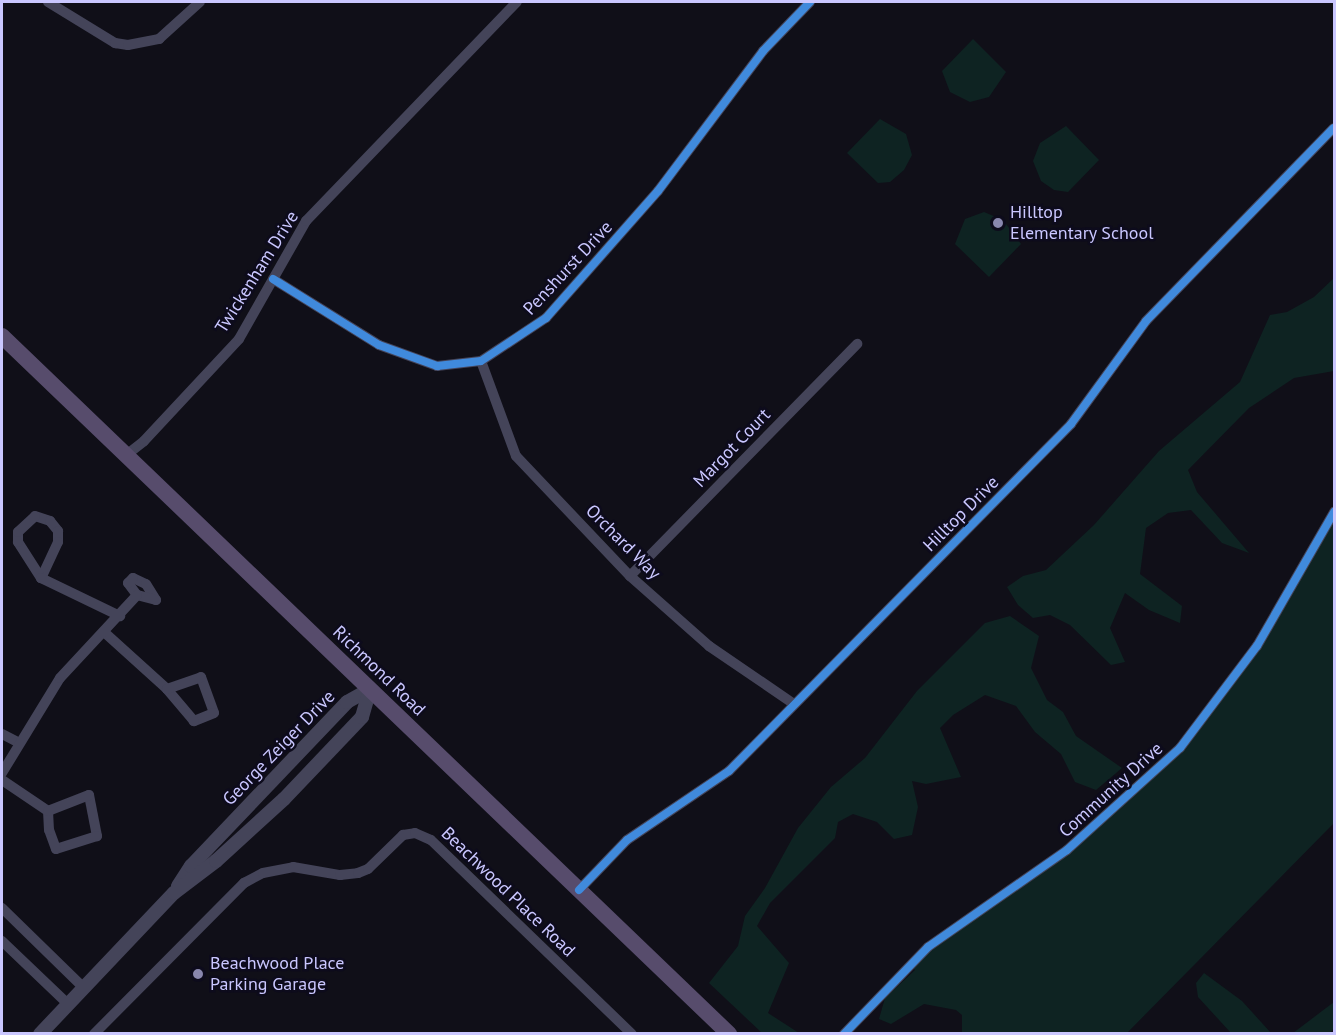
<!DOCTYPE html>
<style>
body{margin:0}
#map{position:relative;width:1336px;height:1035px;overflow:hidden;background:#100f18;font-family:"PT Sans",sans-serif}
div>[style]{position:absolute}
.green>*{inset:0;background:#0e2322}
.minor>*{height:10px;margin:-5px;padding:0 5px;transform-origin:5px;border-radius:5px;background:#444459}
.tertiary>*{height:14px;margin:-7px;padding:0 7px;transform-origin:7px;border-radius:7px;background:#444459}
.primary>*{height:16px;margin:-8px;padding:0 8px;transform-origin:8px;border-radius:8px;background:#574c6c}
.cycleway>*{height:8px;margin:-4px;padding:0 4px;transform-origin:4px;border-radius:4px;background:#408adc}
.dots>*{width:16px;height:16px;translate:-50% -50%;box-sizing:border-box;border:3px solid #0d0b1c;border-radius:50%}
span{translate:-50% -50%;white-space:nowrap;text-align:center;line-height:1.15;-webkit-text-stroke:5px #0d0b1c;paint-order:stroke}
.poi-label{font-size:18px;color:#cac7ff}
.left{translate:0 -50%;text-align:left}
.street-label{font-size:18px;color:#cac7ff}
.frame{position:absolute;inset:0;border:3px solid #cac7ff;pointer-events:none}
</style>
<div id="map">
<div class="green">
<i style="clip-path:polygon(973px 39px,1006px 72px,989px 97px,970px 102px,950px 92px,942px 71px)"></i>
<i style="clip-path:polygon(880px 119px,906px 134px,912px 155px,904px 170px,890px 182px,878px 183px,847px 153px)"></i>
<i style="clip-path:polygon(1066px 126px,1099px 160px,1068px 192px,1054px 190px,1041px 181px,1033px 161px,1040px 143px)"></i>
<i style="clip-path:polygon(984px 212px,1003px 220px,1021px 244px,989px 277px,955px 244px,965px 219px)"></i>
<i style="clip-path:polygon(1334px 278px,1334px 371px,1294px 378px,1249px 408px,1188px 470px,1197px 492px,1249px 553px,1222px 543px,1191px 510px,1168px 513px,1146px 528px,1140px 574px,1182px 606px,1180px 623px,1149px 610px,1125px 593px,1110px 628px,1125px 662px,1111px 665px,1070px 625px,1050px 615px,1033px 618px,1018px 605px,1007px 587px,1023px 576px,1046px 570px,1094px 525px,1159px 451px,1240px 382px,1270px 315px,1287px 312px,1314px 297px)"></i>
<i style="clip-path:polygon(1334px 512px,1334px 823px,1127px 1033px,962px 1033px,962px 1015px,956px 1010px,924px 1004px,891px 1024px,879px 1019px,885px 998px,915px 970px,910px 965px,1067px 850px,1180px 748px,1257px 646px)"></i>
<i style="clip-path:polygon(1010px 616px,1039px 636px,1031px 668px,1047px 700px,1063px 712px,1076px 736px,1122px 768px,1096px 790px,1075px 782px,1061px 754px,1035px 732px,1016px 706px,985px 695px,953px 715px,940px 728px,961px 777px,926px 784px,912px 781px,918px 807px,912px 835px,894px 839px,877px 822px,853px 814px,838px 822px,835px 838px,770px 903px,757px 926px,789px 963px,768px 1013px,799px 1033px,762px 1033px,709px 983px,738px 946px,745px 916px,765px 888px,798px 828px,831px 787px,865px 758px,917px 691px,985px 623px)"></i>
<i style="clip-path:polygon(1204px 973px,1242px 1001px,1271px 1033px,1231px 1033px,1198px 997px,1196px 983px)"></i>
<i style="clip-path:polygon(1334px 1002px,1334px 1028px,1330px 1033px,1293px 1033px)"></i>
</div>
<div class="minor">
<i style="left:48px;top:2px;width:79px;rotate:31.5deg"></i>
<i style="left:115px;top:43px;width:13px;rotate:9deg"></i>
<i style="left:128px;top:45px;width:32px;rotate:-11deg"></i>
<i style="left:159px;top:39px;width:55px;rotate:-42.1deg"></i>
<i style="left:273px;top:279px;width:125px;rotate:31.9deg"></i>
<i style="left:379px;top:345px;width:62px;rotate:19.9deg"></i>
<i style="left:437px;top:366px;width:44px;rotate:-6.5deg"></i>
<i style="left:481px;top:361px;width:78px;rotate:-33.5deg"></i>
<i style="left:546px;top:318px;width:169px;rotate:-48.6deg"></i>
<i style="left:658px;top:191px;width:175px;rotate:-53.1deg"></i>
<i style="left:763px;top:51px;width:68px;rotate:-46.2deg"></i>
<i style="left:481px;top:361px;width:101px;rotate:69.8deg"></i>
<i style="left:516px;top:456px;width:166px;rotate:46.5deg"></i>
<i style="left:630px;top:576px;width:106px;rotate:41.5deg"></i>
<i style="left:709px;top:646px;width:103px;rotate:34.3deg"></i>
<i style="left:125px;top:456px;width:24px;rotate:-38deg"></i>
<i style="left:144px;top:441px;width:139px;rotate:-47deg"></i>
<i style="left:239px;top:339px;width:136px;rotate:-60.4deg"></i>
<i style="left:306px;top:221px;width:304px;rotate:-46.1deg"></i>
<i style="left:35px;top:516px;width:16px;rotate:18deg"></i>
<i style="left:50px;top:521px;width:13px;rotate:51deg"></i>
<i style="left:58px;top:531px;width:11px;rotate:90deg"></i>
<i style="left:58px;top:542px;width:40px;rotate:115deg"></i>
<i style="left:41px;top:578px;width:43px;rotate:-122.6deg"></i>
<i style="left:18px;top:542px;width:10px;rotate:-90deg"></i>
<i style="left:18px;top:532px;width:23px;rotate:-43deg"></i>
<i style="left:630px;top:576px;width:325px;rotate:-45.6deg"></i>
<i style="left:41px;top:578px;width:88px;rotate:25.7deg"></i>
<i style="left:133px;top:578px;width:14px;rotate:25deg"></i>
<i style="left:146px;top:584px;width:19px;rotate:58deg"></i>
<i style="left:156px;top:600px;width:20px;rotate:-165deg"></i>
<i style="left:137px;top:595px;width:15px;rotate:-127deg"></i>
<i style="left:128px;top:583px;width:7px;rotate:-45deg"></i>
<i style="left:104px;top:632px;width:85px;rotate:42.1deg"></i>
<i style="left:201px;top:677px;width:38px;rotate:70deg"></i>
<i style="left:214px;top:713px;width:22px;rotate:158deg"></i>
<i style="left:194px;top:721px;width:42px;rotate:-130.2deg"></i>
<i style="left:167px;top:689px;width:36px;rotate:-19deg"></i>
<i style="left:2px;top:734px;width:18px;rotate:27deg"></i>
<i style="left:2px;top:773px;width:111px;rotate:-58.6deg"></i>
<i style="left:60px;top:678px;width:113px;rotate:-47.1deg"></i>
<i style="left:2px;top:780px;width:55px;rotate:34deg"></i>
<i style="left:89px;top:795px;width:42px;rotate:79deg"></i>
<i style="left:97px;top:836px;width:43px;rotate:162.4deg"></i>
<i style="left:56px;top:849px;width:20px;rotate:-110deg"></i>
<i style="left:49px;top:830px;width:19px;rotate:-93deg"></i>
<i style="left:48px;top:811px;width:44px;rotate:-21.3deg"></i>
<i style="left:579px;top:890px;width:69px;rotate:-46.2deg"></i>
<i style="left:627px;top:840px;width:123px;rotate:-34.1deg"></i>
<i style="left:729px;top:771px;width:487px;rotate:-45.4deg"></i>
<i style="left:1071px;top:424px;width:127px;rotate:-53.9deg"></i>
<i style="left:1146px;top:321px;width:269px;rotate:-45.8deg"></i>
<i style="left:2px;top:908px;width:115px;rotate:44.3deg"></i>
<i style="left:2px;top:941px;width:91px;rotate:43.7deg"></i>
<i style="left:94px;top:1034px;width:213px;rotate:-45.2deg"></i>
<i style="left:244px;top:883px;width:21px;rotate:-28deg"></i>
<i style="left:263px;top:873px;width:31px;rotate:-11deg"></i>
<i style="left:293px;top:867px;width:48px;rotate:9.7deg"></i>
<i style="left:340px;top:875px;width:18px;rotate:-6deg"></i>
<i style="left:358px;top:873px;width:11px;rotate:-22deg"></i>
<i style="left:368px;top:869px;width:49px;rotate:-44.2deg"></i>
<i style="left:403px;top:835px;width:12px;rotate:-9deg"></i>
<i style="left:415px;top:833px;width:17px;rotate:24deg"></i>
<i style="left:431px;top:840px;width:279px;rotate:44deg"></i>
<i style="left:844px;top:1034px;width:121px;rotate:-46deg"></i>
<i style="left:928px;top:947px;width:169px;rotate:-34.9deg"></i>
<i style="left:1067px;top:850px;width:152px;rotate:-42.1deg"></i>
<i style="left:1180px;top:748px;width:128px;rotate:-53deg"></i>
<i style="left:1257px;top:646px;width:155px;rotate:-60.1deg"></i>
</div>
<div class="tertiary">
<i style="left:178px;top:886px;width:24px;rotate:-57deg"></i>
<i style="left:191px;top:866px;width:226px;rotate:-46.4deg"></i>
<i style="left:347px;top:702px;width:26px;rotate:-29deg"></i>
<i style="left:40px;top:1034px;width:195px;rotate:-46.5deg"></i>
<i style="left:174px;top:893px;width:53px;rotate:-37.3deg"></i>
<i style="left:216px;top:861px;width:92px;rotate:-42.4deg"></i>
<i style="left:284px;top:799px;width:113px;rotate:-46.4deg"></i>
<i style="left:362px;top:717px;width:29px;rotate:-74deg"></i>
</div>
<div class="primary">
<i style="left:2px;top:336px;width:1008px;rotate:43.83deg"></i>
</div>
<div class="cycleway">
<i style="left:273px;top:279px;width:125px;rotate:31.9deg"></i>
<i style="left:379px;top:345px;width:62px;rotate:19.9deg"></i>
<i style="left:437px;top:366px;width:44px;rotate:-6.5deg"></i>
<i style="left:481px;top:361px;width:78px;rotate:-33.5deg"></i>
<i style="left:546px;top:318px;width:169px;rotate:-48.6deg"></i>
<i style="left:658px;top:191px;width:175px;rotate:-53.1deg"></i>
<i style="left:763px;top:51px;width:68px;rotate:-46.2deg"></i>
<i style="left:579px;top:890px;width:69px;rotate:-46.2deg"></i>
<i style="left:627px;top:840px;width:123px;rotate:-34.1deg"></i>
<i style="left:729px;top:771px;width:487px;rotate:-45.4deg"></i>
<i style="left:1071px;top:424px;width:127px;rotate:-53.9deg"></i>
<i style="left:1146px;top:321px;width:269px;rotate:-45.8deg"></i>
<i style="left:844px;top:1034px;width:121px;rotate:-46deg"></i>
<i style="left:928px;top:947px;width:169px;rotate:-34.9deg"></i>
<i style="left:1067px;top:850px;width:152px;rotate:-42.1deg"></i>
<i style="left:1180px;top:748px;width:128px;rotate:-53deg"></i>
<i style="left:1257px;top:646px;width:155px;rotate:-60.1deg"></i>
</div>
<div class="dots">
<i style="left:998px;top:223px;background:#8987ae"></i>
<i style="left:198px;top:974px;background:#8987ae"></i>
</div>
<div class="poi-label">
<span class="left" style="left:1010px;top:223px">Hilltop<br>Elementary School</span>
<span class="left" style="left:210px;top:974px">Beachwood Place<br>Parking Garage</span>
</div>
<div class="street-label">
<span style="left:568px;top:268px;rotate:-47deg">Penshurst Drive</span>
<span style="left:257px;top:272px;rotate:-58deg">Twickenham Drive</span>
<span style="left:732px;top:448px;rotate:-46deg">Margot Court</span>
<span style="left:961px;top:514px;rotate:-45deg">Hilltop Drive</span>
<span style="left:623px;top:542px;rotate:45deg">Orchard Way</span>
<span style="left:379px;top:671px;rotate:44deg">Richmond Road</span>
<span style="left:279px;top:748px;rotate:-46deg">George Zeiger Drive</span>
<span style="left:1111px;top:790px;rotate:-42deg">Community Drive</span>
<span style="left:508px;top:892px;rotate:44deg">Beachwood Place Road</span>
</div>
<div class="frame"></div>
</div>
